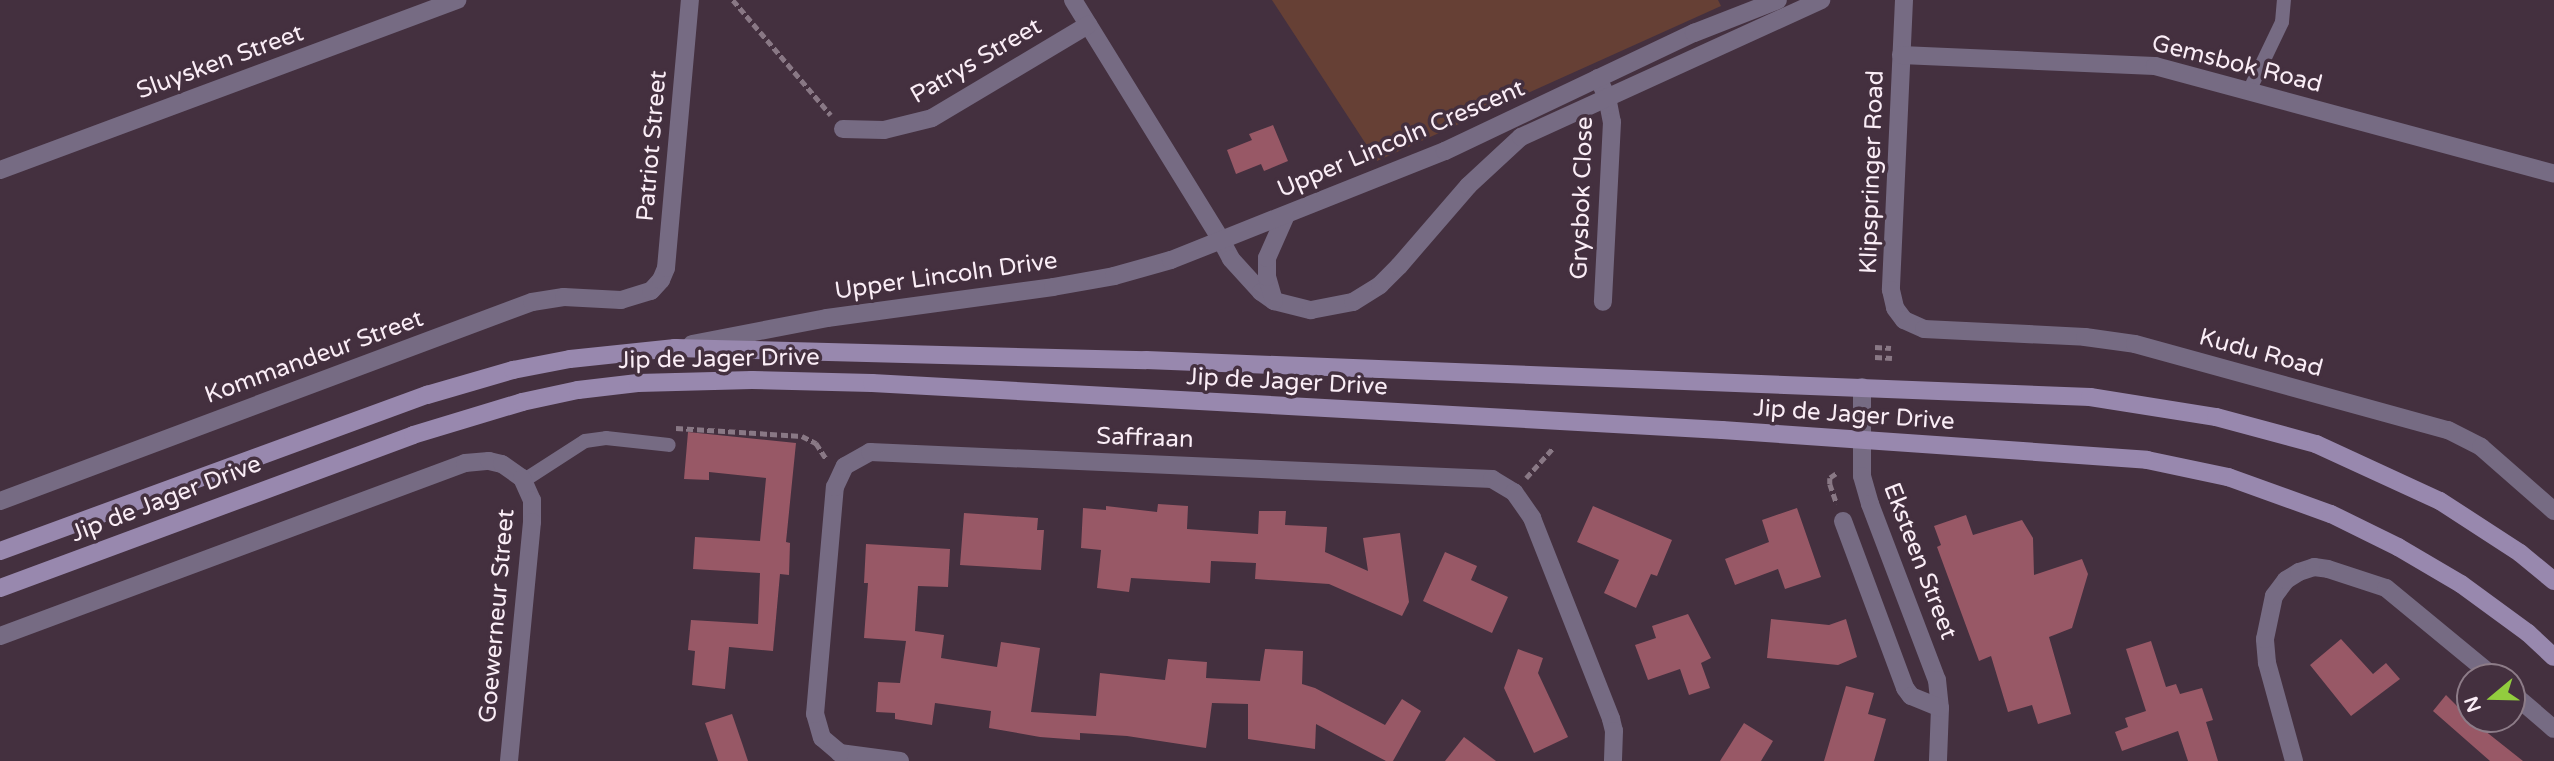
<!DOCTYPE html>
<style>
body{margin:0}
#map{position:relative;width:2554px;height:761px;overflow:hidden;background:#44303f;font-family:"Varela Round",sans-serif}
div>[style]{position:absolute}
.green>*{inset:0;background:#664035}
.building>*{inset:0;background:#985866}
.path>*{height:4.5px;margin-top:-2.25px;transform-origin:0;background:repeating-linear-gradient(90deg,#897885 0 7px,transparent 0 10.5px)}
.service>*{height:14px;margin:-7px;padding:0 7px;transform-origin:7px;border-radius:7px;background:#766b83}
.minor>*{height:18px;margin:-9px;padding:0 9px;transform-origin:9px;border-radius:9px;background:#766b83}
.tertiary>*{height:18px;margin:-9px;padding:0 9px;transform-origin:9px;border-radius:9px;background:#766b83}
.secondary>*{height:18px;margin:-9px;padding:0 9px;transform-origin:9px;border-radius:9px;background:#9888ae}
span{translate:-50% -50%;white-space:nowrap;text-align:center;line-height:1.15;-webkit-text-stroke:7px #44303f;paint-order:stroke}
.street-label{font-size:24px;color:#faedf6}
.north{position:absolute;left:2456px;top:663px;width:70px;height:70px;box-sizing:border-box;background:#44303f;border:2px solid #8d7c88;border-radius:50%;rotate:251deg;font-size:19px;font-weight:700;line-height:28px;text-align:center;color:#faedf6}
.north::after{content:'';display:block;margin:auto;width:24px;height:32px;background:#92cd3e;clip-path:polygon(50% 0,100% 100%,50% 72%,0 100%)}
</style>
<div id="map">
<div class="green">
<i style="clip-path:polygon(1272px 0,1718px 0,1721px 6px,1377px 161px)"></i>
</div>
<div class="building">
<i style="clip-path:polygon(1273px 125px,1288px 161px,1264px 171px,1261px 164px,1236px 174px,1227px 150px,1252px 140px,1249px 134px)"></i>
<i style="clip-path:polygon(688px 432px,796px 443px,786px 542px,790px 543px,789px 575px,780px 574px,773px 651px,729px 647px,725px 689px,692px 685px,695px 651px,688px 650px,691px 620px,758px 624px,760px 573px,693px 569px,695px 537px,760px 541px,766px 478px,709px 472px,709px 480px,684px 479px)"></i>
<i style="clip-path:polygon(1158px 504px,1188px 506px,1187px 529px,1258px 534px,1259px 511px,1286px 511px,1285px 525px,1327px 527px,1325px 552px,1368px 571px,1363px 538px,1400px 533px,1409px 602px,1402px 616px,1329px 584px,1255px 579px,1256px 563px,1211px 561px,1210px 583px,1131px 578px,1129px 592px,1097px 588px,1101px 550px,1081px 548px,1083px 508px,1106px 510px,1106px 506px,1157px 512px)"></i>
<i style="clip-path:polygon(1593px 506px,1672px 540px,1657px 576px,1651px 574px,1636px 608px,1604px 593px,1619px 560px,1577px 542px)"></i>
<i style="clip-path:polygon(1797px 508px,1821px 577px,1785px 589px,1778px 569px,1735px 585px,1725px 559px,1769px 542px,1762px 520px)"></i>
<i style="clip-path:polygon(964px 513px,1038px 518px,1037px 530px,1044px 530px,1041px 570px,960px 565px)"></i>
<i style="clip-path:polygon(1966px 515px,1973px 535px,2022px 520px,2033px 538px,2034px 575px,2082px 559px,2088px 574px,2072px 628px,2049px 637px,2071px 714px,2038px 724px,2032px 705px,2008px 712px,1991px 656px,1979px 661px,1937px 547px,1941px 545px,1934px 526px)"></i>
<i style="clip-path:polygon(866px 544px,950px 549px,948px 587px,918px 586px,915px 631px,944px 635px,941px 658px,997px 667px,1001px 642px,1040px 648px,1031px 712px,1096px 716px,1100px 673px,1165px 680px,1168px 659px,1207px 662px,1206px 678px,1260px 681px,1265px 649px,1303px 651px,1302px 684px,1315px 688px,1385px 725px,1402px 699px,1421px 711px,1393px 761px,1386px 761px,1316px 724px,1315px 749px,1248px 739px,1248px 704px,1212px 703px,1206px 748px,1127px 736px,1080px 733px,1080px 740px,1040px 737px,989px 728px,991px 711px,935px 703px,932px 725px,895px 719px,895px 713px,876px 712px,878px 682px,900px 683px,906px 641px,864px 638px,868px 583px,864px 583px)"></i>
<i style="clip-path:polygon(1445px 552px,1477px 566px,1471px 580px,1508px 597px,1492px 633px,1423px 601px)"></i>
<i style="clip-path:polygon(1688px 614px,1711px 658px,1701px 663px,1710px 688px,1689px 695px,1680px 669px,1648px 680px,1635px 645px,1656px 638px,1652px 626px)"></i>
<i style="clip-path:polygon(1771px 619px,1829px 625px,1846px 619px,1857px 657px,1838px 665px,1767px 658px)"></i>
<i style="clip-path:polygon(2341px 639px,2373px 674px,2386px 663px,2400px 679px,2351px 716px,2310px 665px)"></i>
<i style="clip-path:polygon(2151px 641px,2166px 687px,2176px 684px,2180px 694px,2202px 688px,2213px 720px,2206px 722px,2218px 761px,2188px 761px,2178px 731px,2122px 751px,2115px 732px,2128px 727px,2125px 718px,2146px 711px,2126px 649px)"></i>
<i style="clip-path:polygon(1518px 649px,1543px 658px,1538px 673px,1568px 737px,1534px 753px,1504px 688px)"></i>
<i style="clip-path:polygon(1846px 686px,1874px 693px,1868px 714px,1886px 719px,1874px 761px,1824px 761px)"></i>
<i style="clip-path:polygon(2446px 695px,2470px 719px,2523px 761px,2490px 761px,2433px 711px)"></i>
<i style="clip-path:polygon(732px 714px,743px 746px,748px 761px,718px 761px,705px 723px)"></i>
<i style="clip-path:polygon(1744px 723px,1773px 741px,1761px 761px,1720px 761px)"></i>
<i style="clip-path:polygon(1464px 737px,1496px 761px,1445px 761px)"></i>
</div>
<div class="path">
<i style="left:733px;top:0;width:151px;rotate:49.6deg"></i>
<i style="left:1875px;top:347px;width:16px;rotate:4deg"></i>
<i style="left:1875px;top:357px;width:17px;rotate:3deg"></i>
<i style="left:676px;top:428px;width:126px;rotate:3.6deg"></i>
<i style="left:802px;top:436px;width:16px;rotate:27deg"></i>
<i style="left:816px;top:443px;width:20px;rotate:57deg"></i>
<i style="left:1836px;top:474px;width:7px;rotate:146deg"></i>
<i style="left:1830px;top:478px;width:6px;rotate:90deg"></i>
<i style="left:1830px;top:484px;width:21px;rotate:71deg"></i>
<i style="left:1526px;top:478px;width:39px;rotate:-48deg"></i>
</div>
<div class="service">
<i style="left:2249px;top:91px;width:76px;rotate:-64.4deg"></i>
<i style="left:2282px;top:22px;width:22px;rotate:-85deg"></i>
<i style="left:523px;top:481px;width:74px;rotate:-32.8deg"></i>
<i style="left:585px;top:441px;width:21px;rotate:-8deg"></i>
<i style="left:606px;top:438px;width:63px;rotate:6.3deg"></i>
</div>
<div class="minor">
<i style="left:1073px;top:0;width:282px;rotate:58.3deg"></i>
<i style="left:1904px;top:0;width:290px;rotate:92.6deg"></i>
<i style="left:1891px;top:290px;width:18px;rotate:77deg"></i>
<i style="left:1895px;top:308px;width:15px;rotate:53deg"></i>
<i style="left:1904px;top:320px;width:22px;rotate:24deg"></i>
<i style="left:1924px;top:329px;width:161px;rotate:2.8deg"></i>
<i style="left:2085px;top:337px;width:50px;rotate:8deg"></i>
<i style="left:2135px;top:344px;width:325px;rotate:15.4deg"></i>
<i style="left:2448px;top:430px;width:37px;rotate:27deg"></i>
<i style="left:2481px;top:447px;width:97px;rotate:41.2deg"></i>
<i style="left:1901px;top:55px;width:254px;rotate:2.5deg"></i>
<i style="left:2155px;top:66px;width:413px;rotate:15.1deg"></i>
<i style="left:1598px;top:78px;width:21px;rotate:65deg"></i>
<i style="left:1607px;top:97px;width:25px;rotate:79deg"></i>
<i style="left:1612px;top:122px;width:180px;rotate:92.9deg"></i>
<i style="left:843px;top:129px;width:41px;rotate:1.4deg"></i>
<i style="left:884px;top:130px;width:49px;rotate:-14deg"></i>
<i style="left:932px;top:118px;width:182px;rotate:-30.8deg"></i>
<i style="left:0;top:170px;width:488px;rotate:-20.4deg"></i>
<i style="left:1862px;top:387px;width:89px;rotate:90deg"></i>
<i style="left:1862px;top:476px;width:29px;rotate:74deg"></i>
<i style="left:1870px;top:504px;width:188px;rotate:69.2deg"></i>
<i style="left:1937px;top:680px;width:28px;rotate:84deg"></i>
<i style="left:1940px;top:708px;width:53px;rotate:92.2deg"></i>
<i style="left:0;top:501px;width:568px;rotate:-20.51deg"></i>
<i style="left:532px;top:302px;width:32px;rotate:-9deg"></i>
<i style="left:564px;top:297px;width:57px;rotate:3deg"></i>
<i style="left:621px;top:300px;width:31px;rotate:-17deg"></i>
<i style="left:651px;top:291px;width:15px;rotate:-48deg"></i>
<i style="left:661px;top:280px;width:13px;rotate:-67deg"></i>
<i style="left:666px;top:268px;width:269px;rotate:-84.9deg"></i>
<i style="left:1843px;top:521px;width:178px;rotate:69.6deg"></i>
<i style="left:1905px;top:688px;width:10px;rotate:53deg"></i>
<i style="left:1911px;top:696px;width:31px;rotate:22deg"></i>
<i style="left:0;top:636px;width:496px;rotate:-20.4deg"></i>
<i style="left:465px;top:463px;width:24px;rotate:-5deg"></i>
<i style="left:489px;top:461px;width:13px;rotate:13deg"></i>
<i style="left:502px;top:464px;width:24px;rotate:35deg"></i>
<i style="left:522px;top:478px;width:24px;rotate:66deg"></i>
<i style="left:532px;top:500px;width:22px;rotate:90deg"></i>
<i style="left:532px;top:522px;width:240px;rotate:95.5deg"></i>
<i style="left:2512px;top:693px;width:55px;rotate:40.6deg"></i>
<i style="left:900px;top:761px;width:61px;rotate:-172.4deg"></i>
<i style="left:840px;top:753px;width:23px;rotate:-140deg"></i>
<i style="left:822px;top:738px;width:25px;rotate:-106deg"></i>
<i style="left:815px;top:714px;width:228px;rotate:-85deg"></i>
<i style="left:835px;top:487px;width:23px;rotate:-65deg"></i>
<i style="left:845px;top:466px;width:29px;rotate:-29deg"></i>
<i style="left:870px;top:452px;width:623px;rotate:2.49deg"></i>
<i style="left:1492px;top:479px;width:26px;rotate:31deg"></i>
<i style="left:1514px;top:492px;width:32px;rotate:55deg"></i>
<i style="left:1532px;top:518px;width:216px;rotate:68.5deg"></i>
<i style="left:1611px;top:719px;width:12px;rotate:76deg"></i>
<i style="left:1614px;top:731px;width:30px;rotate:92deg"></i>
<i style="left:2294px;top:761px;width:102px;rotate:-105.4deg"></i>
<i style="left:2267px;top:663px;width:24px;rotate:-95deg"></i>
<i style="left:2265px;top:639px;width:44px;rotate:-78.2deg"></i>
<i style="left:2274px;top:596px;width:20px;rotate:-53deg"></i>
<i style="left:2286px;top:580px;width:15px;rotate:-32deg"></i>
<i style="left:2299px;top:572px;width:16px;rotate:-18deg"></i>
<i style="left:2314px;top:567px;width:14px;rotate:8deg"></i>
<i style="left:2328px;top:569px;width:61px;rotate:18.1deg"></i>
<i style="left:2386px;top:588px;width:140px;rotate:39.5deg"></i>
</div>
<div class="tertiary">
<i style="left:1221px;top:240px;width:21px;rotate:62deg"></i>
<i style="left:1231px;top:259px;width:45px;rotate:47.7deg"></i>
<i style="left:1261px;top:292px;width:16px;rotate:35deg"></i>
<i style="left:1274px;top:301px;width:38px;rotate:14deg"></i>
<i style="left:1311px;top:310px;width:43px;rotate:-10.8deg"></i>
<i style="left:1353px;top:302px;width:32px;rotate:-32deg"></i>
<i style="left:1380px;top:285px;width:27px;rotate:-45deg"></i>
<i style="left:1399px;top:266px;width:106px;rotate:-49.2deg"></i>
<i style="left:1468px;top:186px;width:72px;rotate:-42.8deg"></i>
<i style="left:1521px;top:137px;width:330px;rotate:-24.5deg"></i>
<i style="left:1274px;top:301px;width:25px;rotate:-106deg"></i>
<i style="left:1267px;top:277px;width:19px;rotate:-90deg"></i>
<i style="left:1267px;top:258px;width:47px;rotate:-66.2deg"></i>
<i style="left:692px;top:344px;width:137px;rotate:-10.9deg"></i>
<i style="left:827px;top:318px;width:228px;rotate:-7.8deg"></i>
<i style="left:1053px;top:287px;width:62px;rotate:-10.2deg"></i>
<i style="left:1114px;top:276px;width:59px;rotate:-15.7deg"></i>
<i style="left:1171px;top:260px;width:295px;rotate:-21.7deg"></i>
<i style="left:1445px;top:151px;width:276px;rotate:-25.4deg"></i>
<i style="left:1694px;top:33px;width:90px;rotate:-21.4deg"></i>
</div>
<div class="secondary">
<i style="left:0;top:551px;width:455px;rotate:-20.1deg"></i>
<i style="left:427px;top:395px;width:90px;rotate:-16.2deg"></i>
<i style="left:513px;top:370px;width:58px;rotate:-10.9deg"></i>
<i style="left:570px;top:359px;width:106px;rotate:-6deg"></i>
<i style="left:675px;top:348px;width:471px;rotate:1.5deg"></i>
<i style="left:1146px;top:360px;width:945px;rotate:2.24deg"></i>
<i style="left:2090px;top:397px;width:128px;rotate:9deg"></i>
<i style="left:2216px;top:417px;width:104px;rotate:15.1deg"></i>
<i style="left:2316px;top:444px;width:136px;rotate:24.7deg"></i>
<i style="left:2440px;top:501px;width:95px;rotate:33deg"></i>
<i style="left:2520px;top:553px;width:44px;rotate:39.5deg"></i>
<i style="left:0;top:588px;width:440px;rotate:-20.3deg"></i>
<i style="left:413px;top:435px;width:114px;rotate:-16.8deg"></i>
<i style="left:522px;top:402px;width:57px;rotate:-12.1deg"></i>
<i style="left:578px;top:390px;width:60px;rotate:-6.7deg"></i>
<i style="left:638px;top:383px;width:114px;rotate:-1.5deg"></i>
<i style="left:752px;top:380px;width:120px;rotate:1.4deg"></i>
<i style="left:872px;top:383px;width:851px;rotate:3.16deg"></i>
<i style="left:1722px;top:430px;width:426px;rotate:4deg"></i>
<i style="left:2147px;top:460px;width:83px;rotate:11.9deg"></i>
<i style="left:2228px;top:477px;width:109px;rotate:19.8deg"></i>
<i style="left:2331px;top:514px;width:75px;rotate:26.2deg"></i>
<i style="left:2398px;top:547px;width:73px;rotate:30.4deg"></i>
<i style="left:2461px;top:584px;width:83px;rotate:36.2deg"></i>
<i style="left:2528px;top:633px;width:35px;rotate:43deg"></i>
</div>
<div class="street-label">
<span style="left:976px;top:61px;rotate:-30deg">Patrys Street</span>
<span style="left:220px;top:62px;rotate:-20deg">Sluysken Street</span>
<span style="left:2237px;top:64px;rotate:14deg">Gemsbok Road</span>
<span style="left:1401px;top:139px;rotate:-23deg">Upper Lincoln Crescent</span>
<span style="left:652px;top:146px;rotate:-85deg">Patriot Street</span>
<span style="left:1872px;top:172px;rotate:-88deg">Klipspringer Road</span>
<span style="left:1582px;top:198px;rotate:-88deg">Grysbok Close</span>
<span style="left:946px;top:276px;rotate:-8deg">Upper Lincoln Drive</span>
<span style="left:2261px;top:353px;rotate:15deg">Kudu Road</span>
<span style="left:314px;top:357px;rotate:-20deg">Kommandeur Street</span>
<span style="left:719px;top:359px;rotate:-1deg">Jip de Jager Drive</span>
<span style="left:1287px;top:382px;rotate:3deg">Jip de Jager Drive</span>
<span style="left:1854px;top:415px;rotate:4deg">Jip de Jager Drive</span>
<span style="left:1145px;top:438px;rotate:2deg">Saffraan</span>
<span style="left:166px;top:499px;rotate:-21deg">Jip de Jager Drive</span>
<span style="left:1920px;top:561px;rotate:69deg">Eksteen Street</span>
<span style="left:497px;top:616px;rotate:-85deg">Goewerneur Street</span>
</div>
<div class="north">N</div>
</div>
